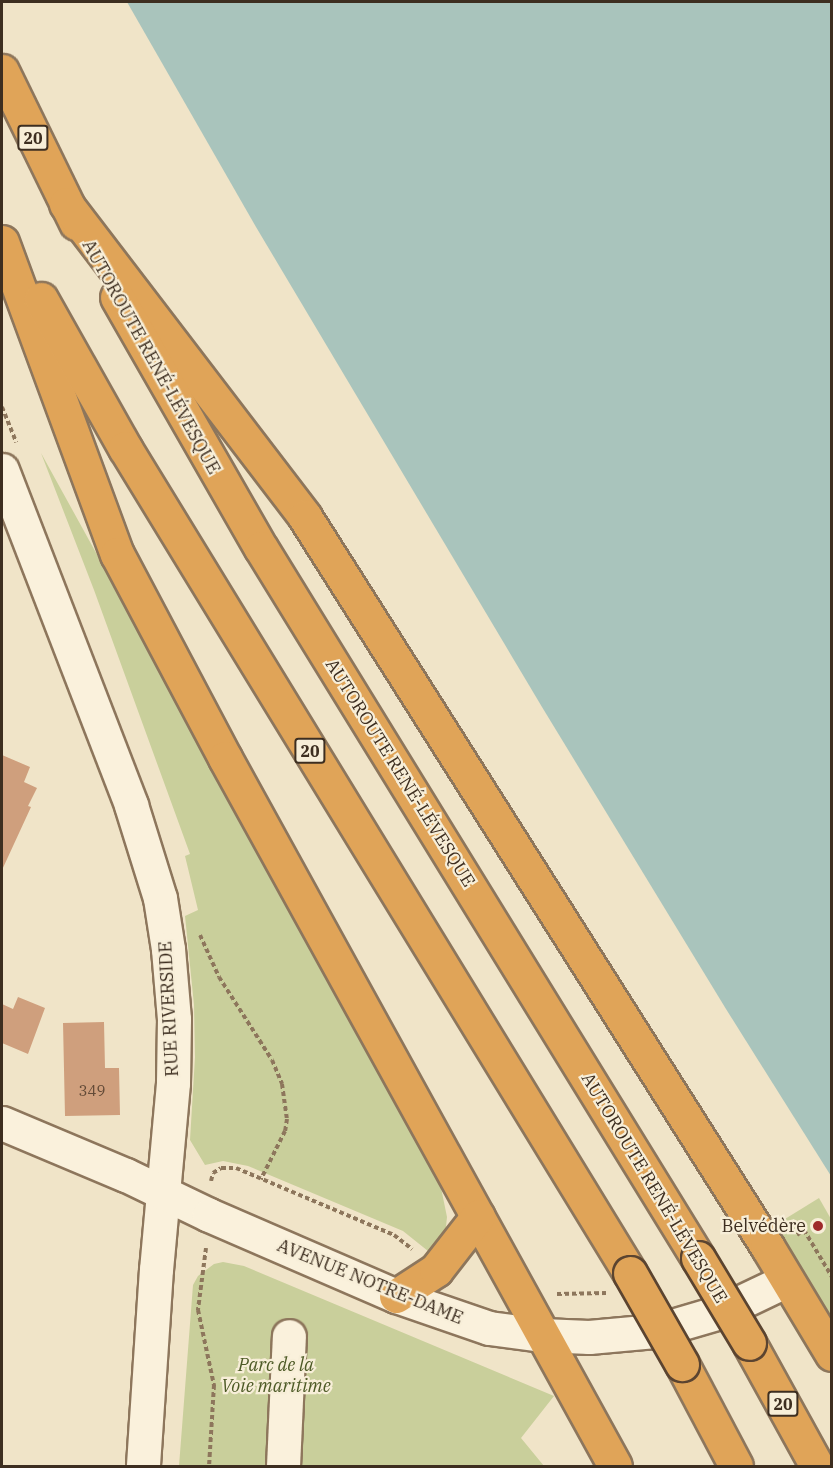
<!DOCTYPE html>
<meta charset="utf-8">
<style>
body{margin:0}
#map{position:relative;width:833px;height:1468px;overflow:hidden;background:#f0e4c8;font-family:"IBM Plex Serif",serif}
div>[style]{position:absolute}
.green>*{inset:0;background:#c9cf9b}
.water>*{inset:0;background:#a9c4bc}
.building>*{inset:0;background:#cf9f7d}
.path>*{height:4px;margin-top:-2px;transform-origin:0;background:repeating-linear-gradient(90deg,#8d765c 0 4.5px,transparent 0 7.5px)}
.roads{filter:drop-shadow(2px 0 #8d765c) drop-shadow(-2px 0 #8d765c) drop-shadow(0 2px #8d765c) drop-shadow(0 -2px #8d765c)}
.minor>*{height:33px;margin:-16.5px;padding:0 16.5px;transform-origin:16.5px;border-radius:16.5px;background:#faf1dc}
.highway>*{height:33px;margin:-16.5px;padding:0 16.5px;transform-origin:16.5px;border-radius:16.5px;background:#e0a458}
.bridges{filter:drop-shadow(2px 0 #5b4430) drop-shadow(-2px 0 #5b4430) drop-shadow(0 2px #5b4430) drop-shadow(0 -2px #5b4430)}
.highway-bridge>*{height:33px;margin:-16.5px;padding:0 16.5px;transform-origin:16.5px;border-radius:16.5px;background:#e0a458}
.dots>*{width:16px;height:16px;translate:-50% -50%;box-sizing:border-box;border:3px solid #f7eed8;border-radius:50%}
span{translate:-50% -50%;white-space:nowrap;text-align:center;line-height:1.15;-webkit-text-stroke:4.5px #f7eed8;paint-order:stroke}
.number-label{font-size:15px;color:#624a37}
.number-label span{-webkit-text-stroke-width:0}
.shield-label span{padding:2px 4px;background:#f7eed8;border:2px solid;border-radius:4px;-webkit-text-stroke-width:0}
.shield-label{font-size:16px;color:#3d2e20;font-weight:700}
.street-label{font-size:18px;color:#3d2e20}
.poi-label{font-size:18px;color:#3d2e20}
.right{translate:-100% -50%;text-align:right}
.park-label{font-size:18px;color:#4d5a26;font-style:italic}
.frame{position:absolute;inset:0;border:3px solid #3d2e20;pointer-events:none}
</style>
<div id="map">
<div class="green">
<i style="clip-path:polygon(41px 453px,438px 1173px,447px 1217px,445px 1236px,428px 1251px,403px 1231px,248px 1166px,223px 1161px,205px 1165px,190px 1140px,195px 1057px,194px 1005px,185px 916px,198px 910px,185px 856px,190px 854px,94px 590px)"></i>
<i style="clip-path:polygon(819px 1198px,831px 1219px,831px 1328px,772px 1227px)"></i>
<i style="clip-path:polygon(223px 1262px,244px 1266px,554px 1396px,521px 1438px,544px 1466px,179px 1466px,193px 1285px,198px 1276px,214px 1264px)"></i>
</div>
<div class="water">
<i style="clip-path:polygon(127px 2px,831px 2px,831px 1176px,726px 1009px,542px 707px,256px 227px)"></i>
</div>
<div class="building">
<i style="clip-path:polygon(2px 755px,30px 767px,24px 782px,37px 788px,28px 806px,31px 807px,2px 870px)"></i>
<i style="clip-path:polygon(18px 997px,45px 1008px,28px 1054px,2px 1043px,2px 1004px,13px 1009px)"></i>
<i style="clip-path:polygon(104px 1022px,105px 1068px,119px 1068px,120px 1115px,65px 1116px,63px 1023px)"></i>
</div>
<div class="path">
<i style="left:2px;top:407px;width:38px;rotate:68deg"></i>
<i style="left:200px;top:935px;width:46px;rotate:65.7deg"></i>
<i style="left:219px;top:977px;width:98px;rotate:57.4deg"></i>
<i style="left:272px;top:1060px;width:26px;rotate:67deg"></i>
<i style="left:282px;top:1084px;width:35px;rotate:82deg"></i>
<i style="left:287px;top:1119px;width:12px;rotate:99deg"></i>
<i style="left:285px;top:1131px;width:54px;rotate:116.6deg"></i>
<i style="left:211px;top:1181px;width:8px;rotate:-76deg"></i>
<i style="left:213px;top:1173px;width:9px;rotate:-32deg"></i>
<i style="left:221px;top:1168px;width:15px"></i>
<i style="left:236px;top:1168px;width:172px;rotate:23deg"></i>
<i style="left:394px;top:1235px;width:23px;rotate:38deg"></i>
<i style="left:797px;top:1235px;width:9px;rotate:-36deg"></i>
<i style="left:804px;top:1230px;width:55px;rotate:59.2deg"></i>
<i style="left:206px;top:1248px;width:63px;rotate:97.4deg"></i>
<i style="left:198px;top:1310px;width:77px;rotate:78deg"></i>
<i style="left:214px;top:1385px;width:81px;rotate:93.5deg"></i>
<i style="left:557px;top:1294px;width:49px;rotate:-1.2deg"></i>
</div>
<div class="roads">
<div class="minor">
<i style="left:2px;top:470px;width:359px;rotate:68.9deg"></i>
<i style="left:131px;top:805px;width:97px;rotate:72.7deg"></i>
<i style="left:160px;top:898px;width:52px;rotate:81.1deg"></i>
<i style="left:168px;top:949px;width:70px;rotate:85.1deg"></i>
<i style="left:174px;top:1019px;width:64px;rotate:90.9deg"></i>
<i style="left:173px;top:1083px;width:187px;rotate:95.2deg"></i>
<i style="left:156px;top:1269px;width:197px;rotate:93.8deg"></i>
<i style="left:2px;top:1123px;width:134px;rotate:22.8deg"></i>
<i style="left:126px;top:1175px;width:92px;rotate:25.7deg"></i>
<i style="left:209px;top:1215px;width:204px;rotate:23.4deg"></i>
<i style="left:396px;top:1296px;width:98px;rotate:19deg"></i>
<i style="left:489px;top:1328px;width:53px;rotate:7.5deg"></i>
<i style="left:542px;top:1335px;width:47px;rotate:2.4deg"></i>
<i style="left:589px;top:1337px;width:66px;rotate:-5.2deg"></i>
<i style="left:655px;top:1331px;width:68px;rotate:-16.3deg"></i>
<i style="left:720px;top:1312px;width:74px;rotate:-25.5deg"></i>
<i style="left:283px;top:1466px;width:130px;rotate:-87.4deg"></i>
</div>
<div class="highway">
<i style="left:2px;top:71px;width:169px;rotate:64deg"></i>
<i style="left:66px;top:204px;width:394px;rotate:52.6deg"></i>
<i style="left:305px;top:517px;width:863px;rotate:57.64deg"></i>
<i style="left:767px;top:1246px;width:126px;rotate:59deg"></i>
<i style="left:2px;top:242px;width:333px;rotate:69.8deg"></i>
<i style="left:117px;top:554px;width:231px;rotate:62.1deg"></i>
<i style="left:225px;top:758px;width:808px;rotate:61.15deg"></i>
<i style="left:117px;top:297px;width:289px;rotate:60.2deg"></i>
<i style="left:261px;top:548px;width:834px;rotate:58.39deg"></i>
<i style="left:41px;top:299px;width:171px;rotate:60.6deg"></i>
<i style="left:125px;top:448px;width:967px;rotate:58.53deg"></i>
<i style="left:396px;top:1296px;width:48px;rotate:-33deg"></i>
<i style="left:436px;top:1270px;width:68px;rotate:-52.1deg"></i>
<i style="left:749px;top:1343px;width:141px;rotate:61.1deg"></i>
<i style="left:682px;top:1364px;width:115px;rotate:62.1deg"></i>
</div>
</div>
<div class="bridges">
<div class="highway-bridge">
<i style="left:698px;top:1258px;width:99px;rotate:59deg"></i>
<i style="left:630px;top:1273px;width:105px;rotate:60.3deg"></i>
</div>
</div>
<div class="dots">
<i style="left:818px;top:1226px;background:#9e2a2b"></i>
</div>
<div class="number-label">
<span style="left:92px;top:1091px">349</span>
</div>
<div class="shield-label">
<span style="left:33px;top:138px">20</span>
<span style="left:310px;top:751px">20</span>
<span style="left:783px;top:1404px">20</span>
</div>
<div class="street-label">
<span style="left:151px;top:357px;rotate:61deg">AUTOROUTE RENÉ-LÉVESQUE</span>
<span style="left:400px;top:773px;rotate:58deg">AUTOROUTE RENÉ-LÉVESQUE</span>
<span style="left:169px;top:1009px;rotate:-93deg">RUE RIVERSIDE</span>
<span style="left:654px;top:1188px;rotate:59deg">AUTOROUTE RENÉ-LÉVESQUE</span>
<span style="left:370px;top:1282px;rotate:22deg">AVENUE NOTRE-DAME</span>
</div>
<div class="poi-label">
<span class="right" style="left:806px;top:1226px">Belvédère</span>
</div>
<div class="park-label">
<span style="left:276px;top:1376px">Parc de la<br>Voie maritime</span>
</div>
<div class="frame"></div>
</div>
